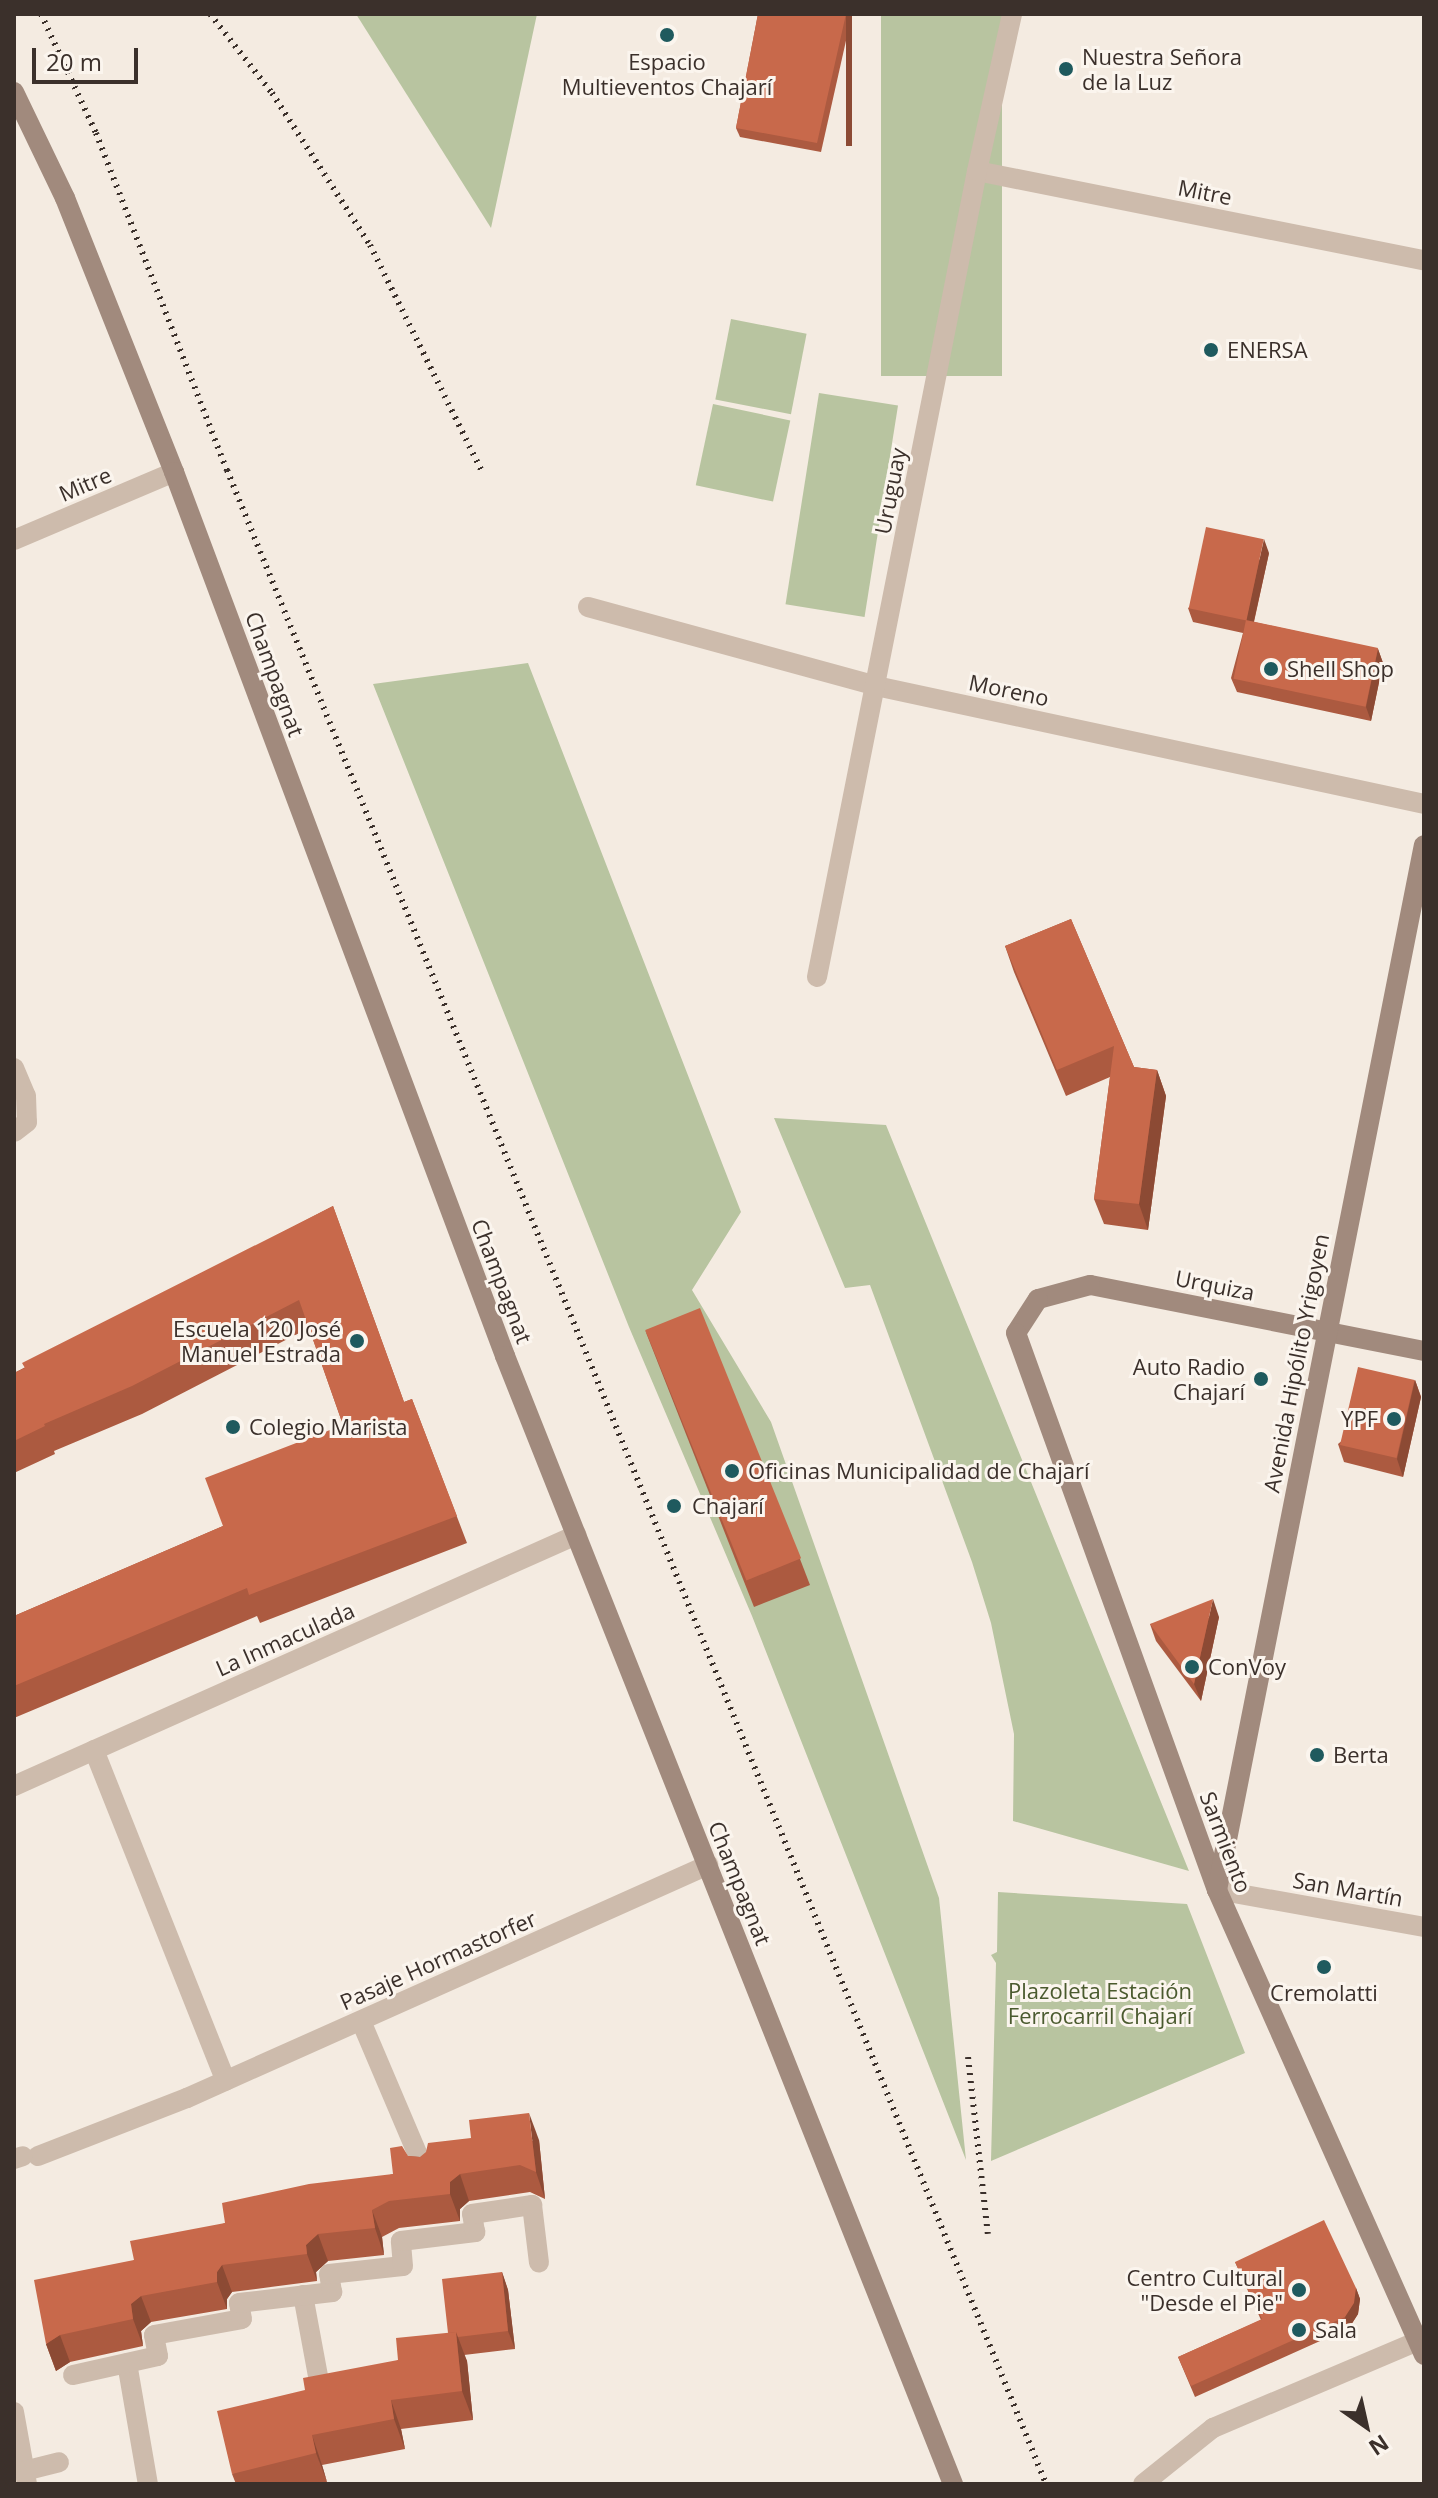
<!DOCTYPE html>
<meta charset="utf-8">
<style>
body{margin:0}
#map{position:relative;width:1438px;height:2498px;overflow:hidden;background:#f4ebe1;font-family:"Open Sans",sans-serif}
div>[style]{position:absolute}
.green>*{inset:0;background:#b8c4a0;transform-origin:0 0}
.street>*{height:20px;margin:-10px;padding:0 10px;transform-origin:10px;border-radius:10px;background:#cdbbac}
.secondary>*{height:20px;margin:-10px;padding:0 10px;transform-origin:10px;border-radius:10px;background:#a18a7d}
.rail>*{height:6px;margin-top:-3px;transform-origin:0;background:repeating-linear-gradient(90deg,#3b302b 0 2px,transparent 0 8px)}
.wall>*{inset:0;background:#ac5a40}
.shaded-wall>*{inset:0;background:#8c4a34;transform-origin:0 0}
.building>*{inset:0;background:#c8694b;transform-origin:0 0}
.dots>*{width:22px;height:22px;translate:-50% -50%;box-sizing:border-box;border:4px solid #fbf5ee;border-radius:50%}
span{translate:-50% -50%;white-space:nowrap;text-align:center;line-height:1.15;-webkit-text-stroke:6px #fbf5ee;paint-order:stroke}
.poi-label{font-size:22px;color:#3b302b}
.left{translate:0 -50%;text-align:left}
.right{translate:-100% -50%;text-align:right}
.street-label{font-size:22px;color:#3b302b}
.park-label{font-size:22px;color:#4a5a2e}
.frame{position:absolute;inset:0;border:16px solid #3b302b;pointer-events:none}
.north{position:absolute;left:1326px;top:2386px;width:80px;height:80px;-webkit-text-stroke:6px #fbf5ee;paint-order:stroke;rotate:146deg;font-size:22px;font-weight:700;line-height:32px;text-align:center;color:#3b302b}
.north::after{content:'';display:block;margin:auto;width:28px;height:36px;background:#3b302b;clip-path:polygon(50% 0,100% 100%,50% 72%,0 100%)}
.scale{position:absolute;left:32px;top:48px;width:106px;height:36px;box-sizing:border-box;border:4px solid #3b302b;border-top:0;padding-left:10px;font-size:24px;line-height:28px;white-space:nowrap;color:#3b302b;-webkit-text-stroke:6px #fbf5ee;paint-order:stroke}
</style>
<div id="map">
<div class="green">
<i style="clip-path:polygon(356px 14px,537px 14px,491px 228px)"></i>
<i style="left:881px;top:14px;width:121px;height:362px"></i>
<i style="left:731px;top:319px;width:77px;height:82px;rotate:11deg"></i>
<i style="left:819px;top:393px;width:80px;height:214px;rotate:9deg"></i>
<i style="left:713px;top:404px;width:79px;height:83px;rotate:12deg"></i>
<i style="clip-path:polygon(528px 663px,741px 1212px,692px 1290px,771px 1422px,939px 1898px,966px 2160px,752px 1616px,629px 1327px,373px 684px)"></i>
<i style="clip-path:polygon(774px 1118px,886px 1125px,1189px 1871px,1013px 1821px,1014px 1734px,991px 1623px,972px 1562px,870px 1285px,845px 1288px)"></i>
<i style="clip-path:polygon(998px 1892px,1187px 1904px,1245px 2053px,991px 2161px,996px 1963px,991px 1955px,997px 1952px)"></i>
</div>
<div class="street">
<i style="left:977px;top:171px;width:456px;rotate:11.3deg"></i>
<i style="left:14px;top:540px;width:174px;rotate:-23deg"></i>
<i style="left:588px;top:607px;width:299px;rotate:15.3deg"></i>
<i style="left:876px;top:686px;width:561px;rotate:12.15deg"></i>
<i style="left:817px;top:977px;width:822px;rotate:-78.77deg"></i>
<i style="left:977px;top:171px;width:161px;rotate:-77.4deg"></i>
<i style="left:14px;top:1068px;width:30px;rotate:67deg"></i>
<i style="left:26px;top:1096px;width:26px;rotate:88deg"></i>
<i style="left:27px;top:1122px;width:16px;rotate:142deg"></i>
<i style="left:94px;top:1750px;width:356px;rotate:68.3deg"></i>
<i style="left:14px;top:1786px;width:616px;rotate:-24.07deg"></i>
<i style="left:1217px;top:1890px;width:210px;rotate:10.1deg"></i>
<i style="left:361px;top:2021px;width:164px;rotate:67deg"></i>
<i style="left:38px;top:2156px;width:160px;rotate:-21.3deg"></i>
<i style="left:187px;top:2098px;width:571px;rotate:-24.09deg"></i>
<i style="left:14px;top:2159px;width:9px;rotate:-18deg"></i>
<i style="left:303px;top:2295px;width:99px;rotate:79.5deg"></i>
<i style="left:127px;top:2363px;width:123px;rotate:80.2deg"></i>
<i style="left:73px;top:2375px;width:87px;rotate:-12.6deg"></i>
<i style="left:158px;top:2356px;width:21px;rotate:-101deg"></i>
<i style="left:154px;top:2335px;width:89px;rotate:-10.3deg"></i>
<i style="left:242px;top:2319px;width:16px;rotate:-101deg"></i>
<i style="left:239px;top:2303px;width:94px;rotate:-6.7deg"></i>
<i style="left:332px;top:2292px;width:18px;rotate:-99deg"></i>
<i style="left:329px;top:2274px;width:74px;rotate:-6.2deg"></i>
<i style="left:403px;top:2266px;width:25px;rotate:-95deg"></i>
<i style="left:401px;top:2241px;width:75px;rotate:-6.9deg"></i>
<i style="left:475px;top:2232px;width:18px;rotate:-99deg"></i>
<i style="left:472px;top:2214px;width:61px;rotate:-8.5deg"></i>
<i style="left:532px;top:2205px;width:58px;rotate:83.1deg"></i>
<i style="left:14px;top:2412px;width:73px;rotate:79.8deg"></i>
<i style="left:24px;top:2471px;width:36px;rotate:-14deg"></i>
<i style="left:1143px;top:2484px;width:90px;rotate:-38.7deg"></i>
<i style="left:1213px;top:2428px;width:223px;rotate:-23deg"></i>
</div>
<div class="secondary">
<i style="left:14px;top:92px;width:118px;rotate:64.3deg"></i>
<i style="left:65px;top:198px;width:295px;rotate:68.3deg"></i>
<i style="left:174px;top:472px;width:944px;rotate:69.47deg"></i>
<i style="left:505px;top:1356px;width:1214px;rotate:68.34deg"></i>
<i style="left:1424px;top:1351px;width:340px;rotate:-168.8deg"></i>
<i style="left:1090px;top:1285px;width:54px;rotate:164.9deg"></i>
<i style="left:1038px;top:1299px;width:40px;rotate:122.9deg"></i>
<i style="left:1016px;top:1333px;width:592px;rotate:70.16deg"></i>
<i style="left:1217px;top:1890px;width:509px;rotate:66deg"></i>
<i style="left:1217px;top:1890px;width:1065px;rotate:-78.8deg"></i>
</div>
<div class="rail">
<i style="left:41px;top:14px;width:131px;rotate:65.2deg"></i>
<i style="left:96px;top:133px;width:362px;rotate:68.8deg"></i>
<i style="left:227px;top:470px;width:2174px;rotate:67.87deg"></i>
<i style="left:210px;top:14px;width:100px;rotate:51.9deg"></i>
<i style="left:272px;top:93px;width:181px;rotate:57.2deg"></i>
<i style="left:370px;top:245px;width:255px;rotate:63.7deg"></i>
<i style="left:968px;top:2057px;width:178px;rotate:83.6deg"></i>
</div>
<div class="wall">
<i style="clip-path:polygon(758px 14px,852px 14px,821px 152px,740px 137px,736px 128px)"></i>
<i style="clip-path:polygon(1269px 553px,1254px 622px,1378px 649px,1383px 663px,1371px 721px,1237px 692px,1231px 678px,1243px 633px,1193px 622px,1188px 608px)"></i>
<i style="clip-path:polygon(1071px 919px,1134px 1067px,1157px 1070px,1166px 1096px,1148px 1230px,1104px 1224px,1094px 1199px,1110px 1077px,1066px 1096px,1014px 972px,1005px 946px)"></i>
<i style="clip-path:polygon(333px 1206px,404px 1402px,412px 1399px,467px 1543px,260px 1623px,257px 1616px,14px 1718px,14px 1616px,223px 1526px,343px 1425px,309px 1328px,142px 1414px,54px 1451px,55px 1454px,14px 1473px,14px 1373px)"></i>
<i style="clip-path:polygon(645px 1330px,800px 1559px,810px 1585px,754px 1607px)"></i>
<i style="clip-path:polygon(1415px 1380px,1421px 1397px,1403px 1477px,1344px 1462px,1338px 1444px)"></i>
<i style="clip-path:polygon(1219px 1617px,1201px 1701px,1156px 1641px,1150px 1624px)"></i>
<i style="clip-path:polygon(539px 2140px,545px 2199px,530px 2192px,469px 2201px,460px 2209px,460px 2221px,399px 2228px,382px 2237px,384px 2255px,328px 2261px,316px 2272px,317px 2281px,232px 2292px,227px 2299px,227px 2309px,151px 2322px,141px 2331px,143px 2346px,70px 2362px,56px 2371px,46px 2344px,134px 2260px,225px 2223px,393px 2174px,408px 2156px,420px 2157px)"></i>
<i style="clip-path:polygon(1235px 2262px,1356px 2288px,1360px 2299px,1358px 2314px,1349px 2328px,1195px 2397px,1178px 2357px,1261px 2320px)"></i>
<i style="clip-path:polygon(502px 2272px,508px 2290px,515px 2349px,464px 2355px,467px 2361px,473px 2420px,401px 2429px,405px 2449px,322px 2465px,327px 2482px,320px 2484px,236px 2484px,232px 2474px,398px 2360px,448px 2333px)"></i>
</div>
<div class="shaded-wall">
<i style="left:846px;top:14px;width:6px;height:132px"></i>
<i style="clip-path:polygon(1264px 539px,1269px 553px,1251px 634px,1246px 620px)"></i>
<i style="clip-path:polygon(1378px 649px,1383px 663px,1371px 721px,1366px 707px)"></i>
<i style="clip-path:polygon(1157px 1070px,1166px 1096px,1148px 1230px,1139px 1204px)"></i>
<i style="clip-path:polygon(1415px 1380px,1421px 1397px,1403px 1477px,1397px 1459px)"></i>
<i style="clip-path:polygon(1213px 1599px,1219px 1617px,1201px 1701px,1194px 1684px)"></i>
<i style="clip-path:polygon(529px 2113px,539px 2140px,545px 2199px,536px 2172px)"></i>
<i style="clip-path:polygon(460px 2174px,469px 2201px,460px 2209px,460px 2221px,450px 2194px,450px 2182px)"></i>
<i style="clip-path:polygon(372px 2210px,382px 2237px,384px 2255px,375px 2228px)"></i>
<i style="clip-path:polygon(318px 2234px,328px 2261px,316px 2272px,317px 2281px,307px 2254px,306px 2245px)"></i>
<i style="clip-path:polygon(222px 2265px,232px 2292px,227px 2299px,227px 2309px,217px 2282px,217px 2272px)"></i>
<i style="clip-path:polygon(502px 2272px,508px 2290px,515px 2349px,508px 2331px)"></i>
<i style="clip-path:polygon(1356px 2288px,1360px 2299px,1358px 2314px,1349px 2328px,1345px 2317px)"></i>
<i style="clip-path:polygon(141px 2296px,151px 2322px,141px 2331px,143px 2346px,133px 2319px,131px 2304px)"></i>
<i style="clip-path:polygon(456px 2332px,467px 2361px,473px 2420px,462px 2391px)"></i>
<i style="clip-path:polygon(60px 2335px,70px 2362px,56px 2371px,46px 2344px)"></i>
<i style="clip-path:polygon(391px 2400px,401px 2429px,405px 2449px,394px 2419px)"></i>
<i style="clip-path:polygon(312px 2435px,322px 2465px,327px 2482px,316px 2453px)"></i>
</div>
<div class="building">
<i style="clip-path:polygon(758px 14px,846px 14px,817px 143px,736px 128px)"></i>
<i style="left:1206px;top:527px;width:59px;height:83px;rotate:12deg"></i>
<i style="left:1246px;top:620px;width:135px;height:60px;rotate:12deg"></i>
<i style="clip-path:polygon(1071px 919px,1134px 1067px,1157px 1070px,1139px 1204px,1094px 1199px,1114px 1046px,1057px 1070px,1005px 946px)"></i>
<i style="clip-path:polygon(333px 1206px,404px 1402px,412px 1399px,457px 1516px,249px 1595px,247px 1588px,14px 1686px,14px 1616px,223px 1526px,205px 1478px,343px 1425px,299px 1300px,132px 1386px,44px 1424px,45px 1426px,14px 1441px,14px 1373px,25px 1368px,22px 1363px)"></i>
<i style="left:700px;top:1308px;width:270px;height:59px;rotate:68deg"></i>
<i style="left:1358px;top:1367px;width:58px;height:80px;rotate:13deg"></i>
<i style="clip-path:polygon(1213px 1599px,1194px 1684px,1150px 1624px)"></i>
<i style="clip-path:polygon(529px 2113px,536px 2172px,520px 2165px,460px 2174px,450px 2182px,450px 2194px,389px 2201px,372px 2210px,375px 2228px,318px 2234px,306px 2245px,307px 2254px,222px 2265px,217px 2272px,217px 2282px,141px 2296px,131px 2304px,133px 2319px,60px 2335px,46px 2344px,34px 2280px,134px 2260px,130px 2241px,225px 2223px,222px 2203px,309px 2184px,393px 2174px,390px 2148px,402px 2146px,408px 2156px,420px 2157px,426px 2152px,428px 2143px,471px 2138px,469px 2120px)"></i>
<i style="clip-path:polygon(1324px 2220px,1356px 2288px,1354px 2303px,1345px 2317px,1191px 2386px,1178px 2357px,1262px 2319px,1235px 2262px)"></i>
<i style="clip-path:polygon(502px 2272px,508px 2331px,458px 2337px,456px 2332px,448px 2333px,442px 2279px)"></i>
<i style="clip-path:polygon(456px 2332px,462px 2391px,391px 2400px,394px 2419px,312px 2435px,316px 2453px,232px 2474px,217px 2411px,305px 2390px,303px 2378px,398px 2360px,396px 2338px)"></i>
</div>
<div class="dots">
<i style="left:667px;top:35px;background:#1f5a5e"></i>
<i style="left:1066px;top:69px;background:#1f5a5e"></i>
<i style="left:1211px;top:350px;background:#1f5a5e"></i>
<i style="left:1271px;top:669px;background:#1f5a5e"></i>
<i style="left:357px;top:1341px;background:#1f5a5e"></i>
<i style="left:1261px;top:1379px;background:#1f5a5e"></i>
<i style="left:1394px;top:1419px;background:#1f5a5e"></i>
<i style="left:233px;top:1427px;background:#1f5a5e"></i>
<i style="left:732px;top:1471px;background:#1f5a5e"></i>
<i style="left:674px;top:1506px;background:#1f5a5e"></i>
<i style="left:1192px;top:1667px;background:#1f5a5e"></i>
<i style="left:1317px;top:1755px;background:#1f5a5e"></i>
<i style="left:1324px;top:1967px;background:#1f5a5e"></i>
<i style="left:1299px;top:2290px;background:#1f5a5e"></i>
<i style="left:1299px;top:2330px;background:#1f5a5e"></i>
</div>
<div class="poi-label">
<span class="left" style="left:1082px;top:69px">Nuestra Señora<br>de la Luz</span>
<span style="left:667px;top:74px">Espacio<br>Multieventos Chajarí</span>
<span class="left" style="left:1227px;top:350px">ENERSA</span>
<span class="left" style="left:1287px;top:669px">Shell Shop</span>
<span class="right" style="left:341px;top:1341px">Escuela 120 José<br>Manuel Estrada</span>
<span class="right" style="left:1245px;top:1379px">Auto Radio<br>Chajarí</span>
<span class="right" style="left:1378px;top:1419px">YPF</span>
<span class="left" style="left:249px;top:1427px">Colegio Marista</span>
<span class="left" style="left:748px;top:1471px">Oficinas Municipalidad de Chajarí</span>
<span class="left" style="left:692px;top:1506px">Chajarí</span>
<span class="left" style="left:1208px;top:1667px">ConVoy</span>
<span class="left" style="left:1333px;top:1755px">Berta</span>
<span style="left:1324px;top:1993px">Cremolatti</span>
<span class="right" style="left:1283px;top:2290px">Centro Cultural<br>"Desde el Pie"</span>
<span class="left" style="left:1315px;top:2330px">Sala</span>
</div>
<div class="street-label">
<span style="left:1205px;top:192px;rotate:11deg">Mitre</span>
<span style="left:85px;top:484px;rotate:-23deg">Mitre</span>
<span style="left:890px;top:491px;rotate:-79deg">Uruguay</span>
<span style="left:275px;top:674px;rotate:70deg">Champagnat</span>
<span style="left:1009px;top:690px;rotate:12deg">Moreno</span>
<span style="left:502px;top:1281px;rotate:69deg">Champagnat</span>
<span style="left:1215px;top:1285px;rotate:11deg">Urquiza</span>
<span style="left:1296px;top:1363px;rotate:-79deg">Avenida Hipólito Yrigoyen</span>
<span style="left:285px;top:1639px;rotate:-24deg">La Inmaculada</span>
<span style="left:1226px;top:1842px;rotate:69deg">Sarmiento</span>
<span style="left:740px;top:1883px;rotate:68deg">Champagnat</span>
<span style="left:1348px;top:1889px;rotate:10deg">San Martín</span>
<span style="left:438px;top:1960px;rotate:-24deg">Pasaje Hormastorfer</span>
</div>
<div class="park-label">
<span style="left:1100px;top:2003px">Plazoleta Estación<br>Ferrocarril Chajarí</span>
</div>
<div class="frame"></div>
<div class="north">N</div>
<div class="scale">20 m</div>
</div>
